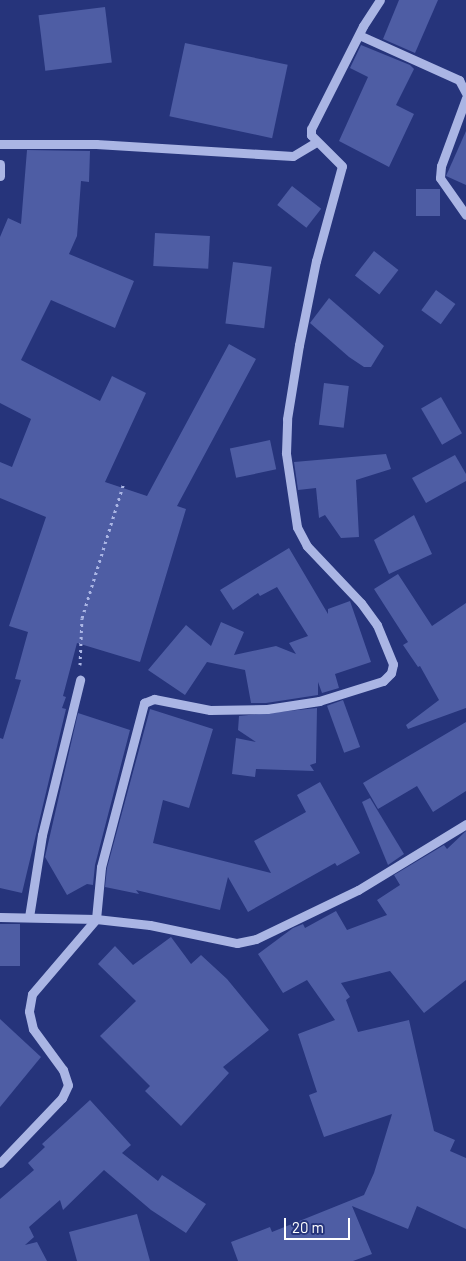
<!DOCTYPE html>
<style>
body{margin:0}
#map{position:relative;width:466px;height:1261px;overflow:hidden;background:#26347b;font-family:Barlow,sans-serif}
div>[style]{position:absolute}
.building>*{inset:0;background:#4e5da4;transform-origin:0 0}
.path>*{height:3px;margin-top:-1.5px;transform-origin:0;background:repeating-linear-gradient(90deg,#aab5e4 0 2.5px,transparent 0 6.5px)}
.minor>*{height:9px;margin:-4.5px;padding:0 4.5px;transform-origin:4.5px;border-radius:4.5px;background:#aab5e4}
span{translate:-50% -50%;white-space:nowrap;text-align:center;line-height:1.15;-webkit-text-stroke:4px #26347b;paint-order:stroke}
.scale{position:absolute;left:284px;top:1218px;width:66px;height:22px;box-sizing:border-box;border:2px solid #fff;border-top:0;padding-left:6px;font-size:15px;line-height:18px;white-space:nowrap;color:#fff;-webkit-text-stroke:4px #26347b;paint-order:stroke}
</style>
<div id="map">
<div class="building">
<i style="clip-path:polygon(399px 0,438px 0,415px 53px,383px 39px)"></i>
<i style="left:105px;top:7px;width:56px;height:67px;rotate:83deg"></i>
<i style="left:185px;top:43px;width:105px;height:75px;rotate:12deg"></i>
<i style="clip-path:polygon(361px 45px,410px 65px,414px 69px,396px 105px,414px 114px,389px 167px,339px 141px,368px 77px,350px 68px)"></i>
<i style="clip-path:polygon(466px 131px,466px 185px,446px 176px)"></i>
<i style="clip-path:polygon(27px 150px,90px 151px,89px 182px,81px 181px,77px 236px,69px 254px,134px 281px,115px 328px,51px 300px,21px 360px,100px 401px,112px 376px,146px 393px,105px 482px,147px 496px,229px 344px,256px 359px,177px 506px,186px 509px,140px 662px,77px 643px,63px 696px,66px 697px,62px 708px,66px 709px,22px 893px,0 888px,0 738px,3px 739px,21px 680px,15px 679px,28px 632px,9px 626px,46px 517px,0 498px,0 462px,12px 467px,31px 419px,0 403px,0 237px,8px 218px,21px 224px)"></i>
<i style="left:292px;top:186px;width:37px;height:24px;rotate:38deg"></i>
<i style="left:416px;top:189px;width:24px;height:27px"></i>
<i style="left:155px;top:233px;width:55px;height:33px;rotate:3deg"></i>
<i style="left:374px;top:251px;width:31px;height:31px;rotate:38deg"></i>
<i style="left:233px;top:262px;width:39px;height:62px;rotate:7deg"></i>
<i style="left:436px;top:290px;width:24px;height:25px;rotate:36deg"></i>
<i style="clip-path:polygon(329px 298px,384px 346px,371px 367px,364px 367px,349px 357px,310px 323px)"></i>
<i style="left:324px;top:383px;width:25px;height:42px;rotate:7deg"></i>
<i style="left:441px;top:397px;width:42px;height:23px;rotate:60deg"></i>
<i style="left:270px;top:440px;width:30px;height:41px;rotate:78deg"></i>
<i style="clip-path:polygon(386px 454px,391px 469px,356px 480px,359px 537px,341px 538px,325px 515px,319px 518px,316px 488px,298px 490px,294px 462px)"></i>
<i style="clip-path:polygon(455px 455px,466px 474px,466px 481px,426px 503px,412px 478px)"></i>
<i style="clip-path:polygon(414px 515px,432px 554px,389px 574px,374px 540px)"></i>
<i style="clip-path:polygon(289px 548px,328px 614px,328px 609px,350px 601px,371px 662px,335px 674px,339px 688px,322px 693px,318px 682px,318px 695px,266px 703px,251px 703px,245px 670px,207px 662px,185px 695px,148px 670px,186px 625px,211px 646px,221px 622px,244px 632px,234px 655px,276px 646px,296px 654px,289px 643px,308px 636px,277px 587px,260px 596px,258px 593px,233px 610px,220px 590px)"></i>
<i style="clip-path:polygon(398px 574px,432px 626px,466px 603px,466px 708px,408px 729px,406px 725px,439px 700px,420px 666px,418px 667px,403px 645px,408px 642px,374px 589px)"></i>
<i style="left:343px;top:700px;width:50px;height:17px;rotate:70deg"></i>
<i style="clip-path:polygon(317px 708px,316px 763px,310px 765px,314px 771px,256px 769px,255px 777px,232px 774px,236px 738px,256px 742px,238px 730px,239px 716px)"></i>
<i style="clip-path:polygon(150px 709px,213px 729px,189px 808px,163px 800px,153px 843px,271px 873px,254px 841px,306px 812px,297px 795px,320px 782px,360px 853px,337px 866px,335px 863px,248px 912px,228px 877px,220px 910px,136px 890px,139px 894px,105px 887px,107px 868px)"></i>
<i style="clip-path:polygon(78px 713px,130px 730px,95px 865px,93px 885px,87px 884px,67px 895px,45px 857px)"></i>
<i style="clip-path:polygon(466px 722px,466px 791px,433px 812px,417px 786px,378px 809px,363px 783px)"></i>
<i style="clip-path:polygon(370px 798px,404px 854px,388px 865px,362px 802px)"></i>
<i style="clip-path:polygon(466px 831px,466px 980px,424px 1013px,390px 971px,341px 983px,350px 997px,346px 1000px,358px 1032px,409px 1020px,434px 1131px,455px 1140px,450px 1151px,466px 1158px,466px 1229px,417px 1206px,408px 1229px,352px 1206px,372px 1254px,353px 1261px,238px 1261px,231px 1242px,270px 1227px,272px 1232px,364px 1195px,374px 1173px,392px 1114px,324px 1137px,309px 1095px,317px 1092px,298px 1034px,335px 1020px,307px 980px,283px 993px,258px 954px,293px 928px,303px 924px,305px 928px,336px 911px,347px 930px,387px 915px,377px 900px,400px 885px,394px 875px,444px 845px,447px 849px)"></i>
<i style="left:0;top:924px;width:20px;height:42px"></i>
<i style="clip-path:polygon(171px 937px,191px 964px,201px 955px,227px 979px,269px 1030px,223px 1067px,229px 1073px,181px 1126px,145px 1091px,150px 1086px,100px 1036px,136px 1001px,98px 964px,115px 946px,133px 965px)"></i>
<i style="clip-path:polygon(0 1019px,41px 1057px,0 1107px)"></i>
<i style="clip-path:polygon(90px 1100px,131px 1145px,122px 1153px,158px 1181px,162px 1175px,206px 1204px,186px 1233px,151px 1210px,104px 1170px,63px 1210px,60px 1200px,29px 1227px,34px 1237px,25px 1245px,37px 1242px,47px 1261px,0 1261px,0 1199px,34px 1170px,28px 1163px,45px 1147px,42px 1144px)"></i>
<i style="clip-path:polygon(137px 1214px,150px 1261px,77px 1261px,69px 1232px)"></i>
</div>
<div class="path">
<i style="left:80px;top:665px;width:47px;rotate:-87.6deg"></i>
<i style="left:82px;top:618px;width:142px;rotate:-72.8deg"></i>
</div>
<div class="minor">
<i style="left:359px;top:35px;width:110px;rotate:24.2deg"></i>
<i style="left:459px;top:80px;width:15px;rotate:62deg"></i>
<i style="left:466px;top:98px;width:72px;rotate:110.2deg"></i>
<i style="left:441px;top:166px;width:12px;rotate:95deg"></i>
<i style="left:440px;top:178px;width:45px;rotate:54.9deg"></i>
<i style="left:0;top:144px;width:96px"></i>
<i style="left:96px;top:144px;width:197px;rotate:3.5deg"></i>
<i style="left:293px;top:156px;width:27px;rotate:-31deg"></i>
<i style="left:0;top:164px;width:12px;rotate:90deg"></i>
<i style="left:0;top:917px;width:96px;rotate:1.2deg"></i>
<i style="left:96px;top:919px;width:54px;rotate:6.3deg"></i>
<i style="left:150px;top:925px;width:89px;rotate:11.7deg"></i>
<i style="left:237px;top:943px;width:19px;rotate:-12deg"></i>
<i style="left:256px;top:939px;width:113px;rotate:-25.7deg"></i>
<i style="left:358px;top:890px;width:127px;rotate:-31.4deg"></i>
<i style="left:29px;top:917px;width:83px;rotate:-81deg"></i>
<i style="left:42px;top:835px;width:160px;rotate:-76.2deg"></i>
<i style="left:0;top:1163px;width:90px;rotate:-46.4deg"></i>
<i style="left:62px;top:1098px;width:14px;rotate:-65deg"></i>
<i style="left:68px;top:1085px;width:16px;rotate:-108deg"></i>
<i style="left:63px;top:1070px;width:51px;rotate:-126.2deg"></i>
<i style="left:33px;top:1029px;width:18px;rotate:-103deg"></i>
<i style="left:29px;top:1011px;width:17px;rotate:-80deg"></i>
<i style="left:32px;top:994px;width:99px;rotate:-49.5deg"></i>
<i style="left:96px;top:919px;width:52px;rotate:-84.5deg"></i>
<i style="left:101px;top:867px;width:170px;rotate:-75.3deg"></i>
<i style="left:144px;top:703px;width:11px;rotate:-22deg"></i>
<i style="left:154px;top:699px;width:57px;rotate:11.1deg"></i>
<i style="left:210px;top:710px;width:57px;rotate:-1deg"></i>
<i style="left:267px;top:709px;width:53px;rotate:-8.7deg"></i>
<i style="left:319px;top:701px;width:67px;rotate:-17.4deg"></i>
<i style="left:383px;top:681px;width:11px;rotate:-45deg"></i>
<i style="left:391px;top:673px;width:9px;rotate:-77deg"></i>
<i style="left:393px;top:664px;width:42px;rotate:-112.3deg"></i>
<i style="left:377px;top:625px;width:27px;rotate:-126deg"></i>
<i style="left:361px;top:603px;width:79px;rotate:-133.5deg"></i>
<i style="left:307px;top:546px;width:21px;rotate:-118deg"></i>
<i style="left:297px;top:527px;width:75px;rotate:-98.5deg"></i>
<i style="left:286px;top:453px;width:34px;rotate:-88deg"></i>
<i style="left:287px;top:419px;width:75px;rotate:-80.8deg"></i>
<i style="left:299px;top:345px;width:86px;rotate:-78.6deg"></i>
<i style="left:316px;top:261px;width:98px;rotate:-74.7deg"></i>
<i style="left:342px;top:166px;width:44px;rotate:-135deg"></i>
<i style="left:311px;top:135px;width:6px;rotate:-90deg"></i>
<i style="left:311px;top:129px;width:115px;rotate:-63.2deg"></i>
<i style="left:363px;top:26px;width:31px;rotate:-57deg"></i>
</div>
<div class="scale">20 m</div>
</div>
